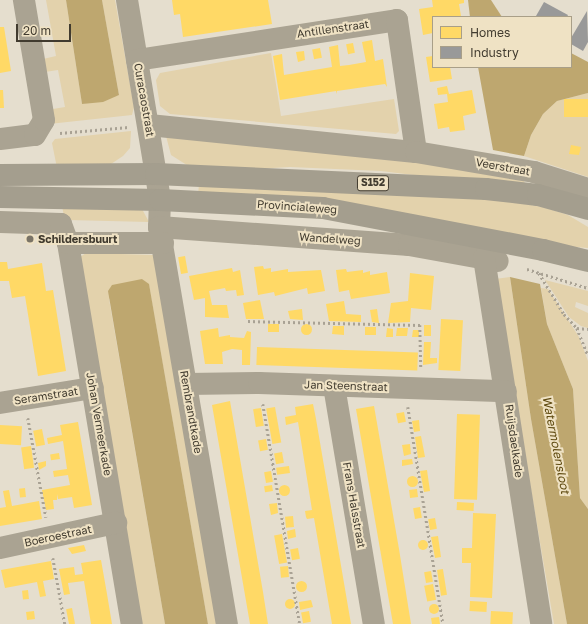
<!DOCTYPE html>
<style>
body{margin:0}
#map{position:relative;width:588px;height:624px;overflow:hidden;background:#e5dece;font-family:"Golos Text",sans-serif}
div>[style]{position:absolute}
.green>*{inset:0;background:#e3d2ac}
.water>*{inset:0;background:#bea76f}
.homes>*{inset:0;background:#ffd966;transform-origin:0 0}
.round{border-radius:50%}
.industry>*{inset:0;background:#999}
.path>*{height:2.5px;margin-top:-1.25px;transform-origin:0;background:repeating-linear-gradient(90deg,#a9a294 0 2px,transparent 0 5px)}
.minor>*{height:22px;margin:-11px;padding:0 11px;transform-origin:11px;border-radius:11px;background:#aaa392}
.major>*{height:22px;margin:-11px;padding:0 11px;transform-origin:11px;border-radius:11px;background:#a49e8e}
.dots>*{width:11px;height:11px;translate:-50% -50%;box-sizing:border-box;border:2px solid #efe2c4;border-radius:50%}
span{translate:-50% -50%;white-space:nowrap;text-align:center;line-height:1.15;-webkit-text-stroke:4px #efe2c4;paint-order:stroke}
.shield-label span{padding:1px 3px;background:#efe2c4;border:1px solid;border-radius:3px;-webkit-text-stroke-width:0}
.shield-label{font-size:10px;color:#413b2f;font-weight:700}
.street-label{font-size:11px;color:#413b2f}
.poi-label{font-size:11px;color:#413b2f;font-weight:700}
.left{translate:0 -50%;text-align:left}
.water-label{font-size:12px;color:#5e490f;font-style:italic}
.legend{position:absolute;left:432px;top:16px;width:140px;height:52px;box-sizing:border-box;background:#efe2c4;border:1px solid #a99f88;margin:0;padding:5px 7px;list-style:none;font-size:12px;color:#413b2f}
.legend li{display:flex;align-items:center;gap:8px;height:20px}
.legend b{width:20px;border:1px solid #a99f88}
.scale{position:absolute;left:16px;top:24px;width:55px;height:18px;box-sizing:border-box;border:2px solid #413b2f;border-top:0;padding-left:5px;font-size:12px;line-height:14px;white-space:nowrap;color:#413b2f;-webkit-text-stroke:3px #efe2c4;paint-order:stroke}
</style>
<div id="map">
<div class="green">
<i style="clip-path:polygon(46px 0,66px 0,82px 104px,119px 95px,102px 0,115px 0,134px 107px,132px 115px,49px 124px,47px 110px,65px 107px,58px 70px,45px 72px,43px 59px,56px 56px)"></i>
<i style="clip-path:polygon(271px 53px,281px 116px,394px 99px,399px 131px,396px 134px,170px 114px,160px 106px,156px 80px,160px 73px)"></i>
<i style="clip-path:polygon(588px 93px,588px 177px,524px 156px,531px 135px,543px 114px,557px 101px)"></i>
<i style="clip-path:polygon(131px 131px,130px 148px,123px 156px,108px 166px,57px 168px,52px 143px,55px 139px)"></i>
<i style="clip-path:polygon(166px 136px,363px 152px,524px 181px,527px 189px,381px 171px,290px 167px,252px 169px,190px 167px,171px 155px)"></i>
<i style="clip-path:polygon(199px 183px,503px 200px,543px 207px,568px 215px,588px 227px,588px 248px,540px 244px,198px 196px)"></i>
<i style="clip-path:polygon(62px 205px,142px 209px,149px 222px,68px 220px,64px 217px)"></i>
<i style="clip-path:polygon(86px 253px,155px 255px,221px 624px,208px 624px,149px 285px,142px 279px,109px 299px,165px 624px,142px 624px,80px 257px)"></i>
<i style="clip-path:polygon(510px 277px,531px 419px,567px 624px,554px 624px,495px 279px)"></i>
<i style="clip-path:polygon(545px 280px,588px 291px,588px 306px,576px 302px,575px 307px,588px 313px,588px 328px,581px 326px,569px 317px)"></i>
<i style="clip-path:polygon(541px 288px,548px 289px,579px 337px,588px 361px,588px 509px,580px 498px,573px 389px,547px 324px)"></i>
</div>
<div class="water">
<i style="clip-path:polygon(66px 0,102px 0,119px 95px,103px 102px,82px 104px)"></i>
<i style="clip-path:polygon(468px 0,491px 0,502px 17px,470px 17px)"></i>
<i style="clip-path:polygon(571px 53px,588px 62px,588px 93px,557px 101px,543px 114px,531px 135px,524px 156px,493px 150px,478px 67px,571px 67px)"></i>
<i style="clip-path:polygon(510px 277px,540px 284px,547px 324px,573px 389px,580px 498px,588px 509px,588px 624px,567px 624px,531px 419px)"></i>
<i style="clip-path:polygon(142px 279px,149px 284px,208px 624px,165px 624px,108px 291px,112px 285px)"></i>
</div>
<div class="homes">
<i style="clip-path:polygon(172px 0,268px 0,272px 24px,183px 37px,180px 14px,174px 15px)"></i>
<i style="clip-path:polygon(432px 0,464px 0,464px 3px,459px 4px,461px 16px,433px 17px,433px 33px,423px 35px,419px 9px,433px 7px)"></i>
<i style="clip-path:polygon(0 27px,4px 27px,11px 71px,0 73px)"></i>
<i style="clip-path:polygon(372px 40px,375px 61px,383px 59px,387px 87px,385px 84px,337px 91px,337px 94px,336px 91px,280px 100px,273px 56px,282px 54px,284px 75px,332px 67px,329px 47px,338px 45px,340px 66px,349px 65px,366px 62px,362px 42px)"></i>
<i style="left:353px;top:43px;width:10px;height:7px;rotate:79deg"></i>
<i style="left:320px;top:48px;width:10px;height:8px;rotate:79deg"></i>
<i style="clip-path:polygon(304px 51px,305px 60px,298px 62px,296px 52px)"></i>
<i style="clip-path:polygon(433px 56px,433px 67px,450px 67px,452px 79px,430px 82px,426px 57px)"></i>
<i style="clip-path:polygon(447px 86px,449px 94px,472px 90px,476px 113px,463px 116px,465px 130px,450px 132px,449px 127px,438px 129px,434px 104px,448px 102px,447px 94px,438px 95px,437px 88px)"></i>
<i style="clip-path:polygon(0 90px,3px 90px,4px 108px,0 108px)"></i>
<i style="left:588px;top:99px;width:18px;height:24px;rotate:90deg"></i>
<i style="clip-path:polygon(571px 145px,581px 147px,579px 155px,569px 154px)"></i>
<i style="left:185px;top:256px;width:17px;height:7px;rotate:80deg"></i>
<i style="clip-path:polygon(0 262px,7px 262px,8px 269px,42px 263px,46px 291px,53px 290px,66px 371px,38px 376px,25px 296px,12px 298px,9px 281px,0 281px)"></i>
<i style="clip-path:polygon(263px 266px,264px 269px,271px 268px,271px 272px,288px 269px,288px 272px,321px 270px,325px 291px,308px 294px,307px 288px,275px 296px,274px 292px,258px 295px,254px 267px)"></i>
<i style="clip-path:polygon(232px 268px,233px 272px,240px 270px,244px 295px,237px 296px,236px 290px,226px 291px,225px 288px,209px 291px,212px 305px,227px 305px,229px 318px,205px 317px,205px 298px,194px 300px,189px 276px)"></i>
<i style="clip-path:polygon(346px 269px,347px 272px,363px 270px,363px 273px,370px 271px,370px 275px,387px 272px,390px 293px,351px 299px,349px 290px,339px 292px,336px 270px)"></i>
<i style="clip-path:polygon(410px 273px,434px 276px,431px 310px,411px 308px,410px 322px,388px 323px,391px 303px,408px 301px)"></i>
<i style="clip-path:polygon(260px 300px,264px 319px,246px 319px,243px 303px)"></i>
<i style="clip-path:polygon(344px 301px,346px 314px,361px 315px,361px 322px,329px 321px,326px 304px)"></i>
<i style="clip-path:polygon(302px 309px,303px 320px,290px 319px,288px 311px)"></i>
<i style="clip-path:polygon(377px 309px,379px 323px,372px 322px,370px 310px)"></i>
<i style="left:441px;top:319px;width:22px;height:51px;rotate:3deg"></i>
<i class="round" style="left:300.5px;top:323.5px;width:11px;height:11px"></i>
<i style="left:268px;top:324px;width:11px;height:8px"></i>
<i style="left:424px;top:325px;width:7px;height:11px"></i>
<i style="clip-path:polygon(333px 326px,344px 326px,344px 335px,332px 334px)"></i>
<i style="left:365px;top:327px;width:11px;height:8px"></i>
<i style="clip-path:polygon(218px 328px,219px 337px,230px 335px,230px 337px,244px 338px,247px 331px,251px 332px,250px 365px,242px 365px,242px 350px,232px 349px,222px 352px,223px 364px,205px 364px,200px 331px)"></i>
<i style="clip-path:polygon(387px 328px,393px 329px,393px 337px,386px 337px)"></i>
<i style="clip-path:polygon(397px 328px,408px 328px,407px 336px,396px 336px)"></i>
<i style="clip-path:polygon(413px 330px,419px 330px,419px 337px,412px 337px)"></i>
<i style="clip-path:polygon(424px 342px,431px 342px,430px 358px,437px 358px,437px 363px,423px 365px)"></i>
<i style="left:257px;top:347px;width:161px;height:18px;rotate:2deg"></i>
<i style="clip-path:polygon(230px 401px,263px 592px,268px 624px,250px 624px,223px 468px,212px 405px)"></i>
<i style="clip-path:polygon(313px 404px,316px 419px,351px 624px,332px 624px,314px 518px,307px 519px,306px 517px,305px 511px,312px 510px,298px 422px,286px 425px,285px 417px,296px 415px,295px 407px)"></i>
<i style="clip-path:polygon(374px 406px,399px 549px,411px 624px,393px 624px,375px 520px,356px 409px)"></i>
<i style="left:275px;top:407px;width:36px;height:9px;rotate:80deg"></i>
<i style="left:261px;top:408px;width:18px;height:8px;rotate:81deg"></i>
<i style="left:404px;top:412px;width:10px;height:8px;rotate:79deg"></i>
<i style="left:457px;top:414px;width:23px;height:85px;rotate:2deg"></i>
<i style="clip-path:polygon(419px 420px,420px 431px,414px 432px,412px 421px)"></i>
<i style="clip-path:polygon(78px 422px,92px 505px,74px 508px,72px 497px,58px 499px,57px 494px,57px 500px,53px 500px,54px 509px,46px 510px,42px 490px,70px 485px,68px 475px,54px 477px,53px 471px,67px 469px,63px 441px,48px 444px,47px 438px,62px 435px,60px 425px)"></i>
<i style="left:0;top:425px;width:22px;height:19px;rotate:3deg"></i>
<i style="left:42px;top:429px;width:16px;height:9px;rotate:79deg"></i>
<i style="clip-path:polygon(421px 436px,425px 457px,418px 458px,415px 437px)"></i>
<i style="left:266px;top:439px;width:11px;height:8px;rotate:80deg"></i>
<i style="clip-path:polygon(410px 444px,411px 454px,404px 456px,402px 445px)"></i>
<i style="left:31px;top:446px;width:22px;height:10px;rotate:82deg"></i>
<i style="left:282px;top:452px;width:11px;height:8px;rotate:80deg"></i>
<i style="left:59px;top:453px;width:6px;height:9px;rotate:81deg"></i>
<i style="clip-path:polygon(412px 459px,413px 464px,402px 466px,402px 460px)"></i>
<i style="clip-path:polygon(46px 461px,46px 466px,39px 470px,38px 463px)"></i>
<i style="left:289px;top:466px;width:7px;height:13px;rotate:82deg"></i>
<i style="clip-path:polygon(427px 470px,430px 491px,424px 492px,420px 471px)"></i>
<i style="left:271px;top:471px;width:11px;height:7px;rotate:80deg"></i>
<i class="round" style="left:406.5px;top:475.5px;width:11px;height:11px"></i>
<i class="round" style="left:278.5px;top:484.5px;width:11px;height:11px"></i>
<i style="left:272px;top:485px;width:6px;height:8px;rotate:81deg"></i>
<i style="left:25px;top:488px;width:9px;height:6px;rotate:84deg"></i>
<i style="left:417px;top:489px;width:8px;height:8px;rotate:83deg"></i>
<i style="clip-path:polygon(9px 490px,12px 506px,39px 501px,42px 519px,0 526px,0 508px,6px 507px,3px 491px)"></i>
<i style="left:457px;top:502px;width:17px;height:8px;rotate:3deg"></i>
<i style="clip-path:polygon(277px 503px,278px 513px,271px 515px,269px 504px)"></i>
<i style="left:420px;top:507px;width:11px;height:7px;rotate:80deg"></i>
<i style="clip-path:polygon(473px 513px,496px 514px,492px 598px,470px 597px,471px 563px,462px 563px,462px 548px,472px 548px)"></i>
<i style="left:293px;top:516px;width:11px;height:8px;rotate:85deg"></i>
<i style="left:435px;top:518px;width:11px;height:7px;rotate:80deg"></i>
<i style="clip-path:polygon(295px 529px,296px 537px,288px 539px,287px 531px)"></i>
<i style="left:282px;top:534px;width:29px;height:8px;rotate:80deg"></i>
<i style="clip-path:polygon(438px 536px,441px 557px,435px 558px,431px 537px)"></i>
<i class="round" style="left:418px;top:540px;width:10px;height:10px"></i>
<i style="clip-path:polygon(84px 545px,86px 551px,72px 554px,68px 548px)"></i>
<i style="left:298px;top:548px;width:11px;height:8px;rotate:80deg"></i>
<i style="clip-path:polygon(101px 560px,107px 594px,112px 624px,91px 624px,84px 581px,68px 583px,70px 594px,64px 595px,59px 569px,74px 567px,75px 575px,83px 574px,81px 563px)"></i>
<i style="clip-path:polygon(51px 561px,54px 579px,43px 581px,46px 596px,40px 597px,37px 582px,5px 588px,1px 570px)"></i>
<i style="left:288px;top:566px;width:11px;height:8px;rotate:85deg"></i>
<i style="left:437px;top:570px;width:6px;height:26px;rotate:-9deg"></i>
<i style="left:431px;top:571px;width:11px;height:7px;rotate:80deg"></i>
<i class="round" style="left:295.5px;top:580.5px;width:11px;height:11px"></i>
<i style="left:433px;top:584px;width:16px;height:9px;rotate:79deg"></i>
<i style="left:28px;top:590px;width:9px;height:6px;rotate:84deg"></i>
<i class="round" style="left:285px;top:599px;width:10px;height:10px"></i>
<i style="clip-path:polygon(311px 600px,313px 607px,300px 610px,299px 602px)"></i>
<i style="left:470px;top:601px;width:17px;height:10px;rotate:3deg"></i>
<i class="round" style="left:429px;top:604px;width:10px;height:10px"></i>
<i style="left:72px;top:608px;width:16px;height:6px;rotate:79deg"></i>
<i style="left:34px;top:611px;width:8px;height:8px;rotate:83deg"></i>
<i style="left:309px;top:611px;width:11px;height:8px;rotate:80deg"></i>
<i style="left:491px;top:611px;width:22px;height:13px;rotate:3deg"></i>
<i style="clip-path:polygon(439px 617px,440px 624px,432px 624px,431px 618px)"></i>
</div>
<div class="industry">
<i style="clip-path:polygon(544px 2px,568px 15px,567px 17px,536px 16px)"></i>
<i style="clip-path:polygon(587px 11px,588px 42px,583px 51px,571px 44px,571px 38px)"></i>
</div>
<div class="path">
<i style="left:60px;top:133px;width:69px;rotate:-5deg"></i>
<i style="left:527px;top:269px;width:64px;rotate:17.3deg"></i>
<i style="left:539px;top:273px;width:48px;rotate:58.6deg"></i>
<i style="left:564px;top:314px;width:19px;rotate:47deg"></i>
<i style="left:577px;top:328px;width:29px;rotate:68deg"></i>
<i style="left:248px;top:321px;width:172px;rotate:1.3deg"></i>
<i style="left:420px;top:325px;width:43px;rotate:88.7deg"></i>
<i style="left:577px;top:328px;width:11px;rotate:5deg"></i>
<i style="left:263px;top:404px;width:223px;rotate:80.5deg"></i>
<i style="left:408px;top:407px;width:220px;rotate:80.8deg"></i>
<i style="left:28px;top:418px;width:101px;rotate:79.7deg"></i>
<i style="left:53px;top:558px;width:67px;rotate:79.7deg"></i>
</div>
<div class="minor">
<i style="left:127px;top:0;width:203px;rotate:80.6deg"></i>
<i style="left:160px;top:200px;width:27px;rotate:92deg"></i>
<i style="left:159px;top:227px;width:403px;rotate:80.3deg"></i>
<i style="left:137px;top:60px;width:263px;rotate:-8.7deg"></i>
<i style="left:397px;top:20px;width:133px;rotate:81.8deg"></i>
<i style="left:149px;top:125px;width:268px;rotate:5.8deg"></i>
<i style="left:416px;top:152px;width:120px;rotate:9.6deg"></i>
<i style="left:534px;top:172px;width:57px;rotate:17.5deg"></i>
<i style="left:0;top:139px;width:35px;rotate:-7deg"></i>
<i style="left:35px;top:135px;width:17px;rotate:-59deg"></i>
<i style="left:44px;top:120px;width:122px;rotate:-99.5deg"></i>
<i style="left:0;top:222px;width:61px;rotate:1.9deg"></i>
<i style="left:61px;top:224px;width:20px;rotate:70deg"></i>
<i style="left:68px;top:243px;width:386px;rotate:80.5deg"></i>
<i style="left:159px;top:227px;width:251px;rotate:4.1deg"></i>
<i style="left:409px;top:245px;width:90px;rotate:10.2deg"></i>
<i style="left:68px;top:243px;width:95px"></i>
<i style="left:484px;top:258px;width:370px;rotate:81.1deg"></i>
<i style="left:187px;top:384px;width:72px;rotate:-0.8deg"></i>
<i style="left:259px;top:383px;width:247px;rotate:1.9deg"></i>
<i style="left:334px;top:386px;width:241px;rotate:80.5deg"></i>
<i style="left:0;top:403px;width:94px;rotate:-9.2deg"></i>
<i style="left:0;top:548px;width:119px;rotate:-12.2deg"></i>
</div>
<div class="major">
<i style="left:0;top:175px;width:156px;rotate:-0.4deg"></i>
<i style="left:156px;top:174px;width:330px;rotate:2.6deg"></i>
<i style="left:486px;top:189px;width:52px;rotate:6.6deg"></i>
<i style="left:538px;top:195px;width:52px;rotate:15.6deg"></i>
<i style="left:0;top:197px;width:160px;rotate:1.1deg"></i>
<i style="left:160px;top:200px;width:163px;rotate:2.8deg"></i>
<i style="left:323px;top:208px;width:224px;rotate:10.8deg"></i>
<i style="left:543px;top:250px;width:46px;rotate:13.7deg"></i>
</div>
<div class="dots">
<i style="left:30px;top:239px;background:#7a7467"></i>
</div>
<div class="shield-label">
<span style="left:373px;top:183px">S152</span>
</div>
<div class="street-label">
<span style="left:333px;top:29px;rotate:-8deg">Antillenstraat</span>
<span style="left:144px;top:100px;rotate:80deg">Curacaostraat</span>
<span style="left:503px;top:167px;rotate:10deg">Veerstraat</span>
<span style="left:297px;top:207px;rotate:4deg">Provincialeweg</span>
<span style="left:330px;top:239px;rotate:4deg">Wandelweg</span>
<span style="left:346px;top:386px;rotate:2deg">Jan Steenstraat</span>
<span style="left:46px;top:396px;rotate:-9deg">Seramstraat</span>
<span style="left:191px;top:412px;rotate:80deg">Rembrandtkade</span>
<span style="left:99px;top:424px;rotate:80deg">Johan Vermeerkade</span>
<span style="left:514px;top:441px;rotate:82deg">Ruijsdaelkade</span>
<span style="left:354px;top:505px;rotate:80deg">Frans Halsstraat</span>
<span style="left:58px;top:536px;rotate:-12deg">Boeroestraat</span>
</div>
<div class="poi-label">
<span class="left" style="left:38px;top:239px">Schildersbuurt</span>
</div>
<div class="water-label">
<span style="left:556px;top:445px;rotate:79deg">Watermolensloot</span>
</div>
<ul class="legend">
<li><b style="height:11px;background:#ffd966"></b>Homes</li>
<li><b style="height:11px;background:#999"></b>Industry</li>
</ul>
<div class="scale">20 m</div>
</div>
